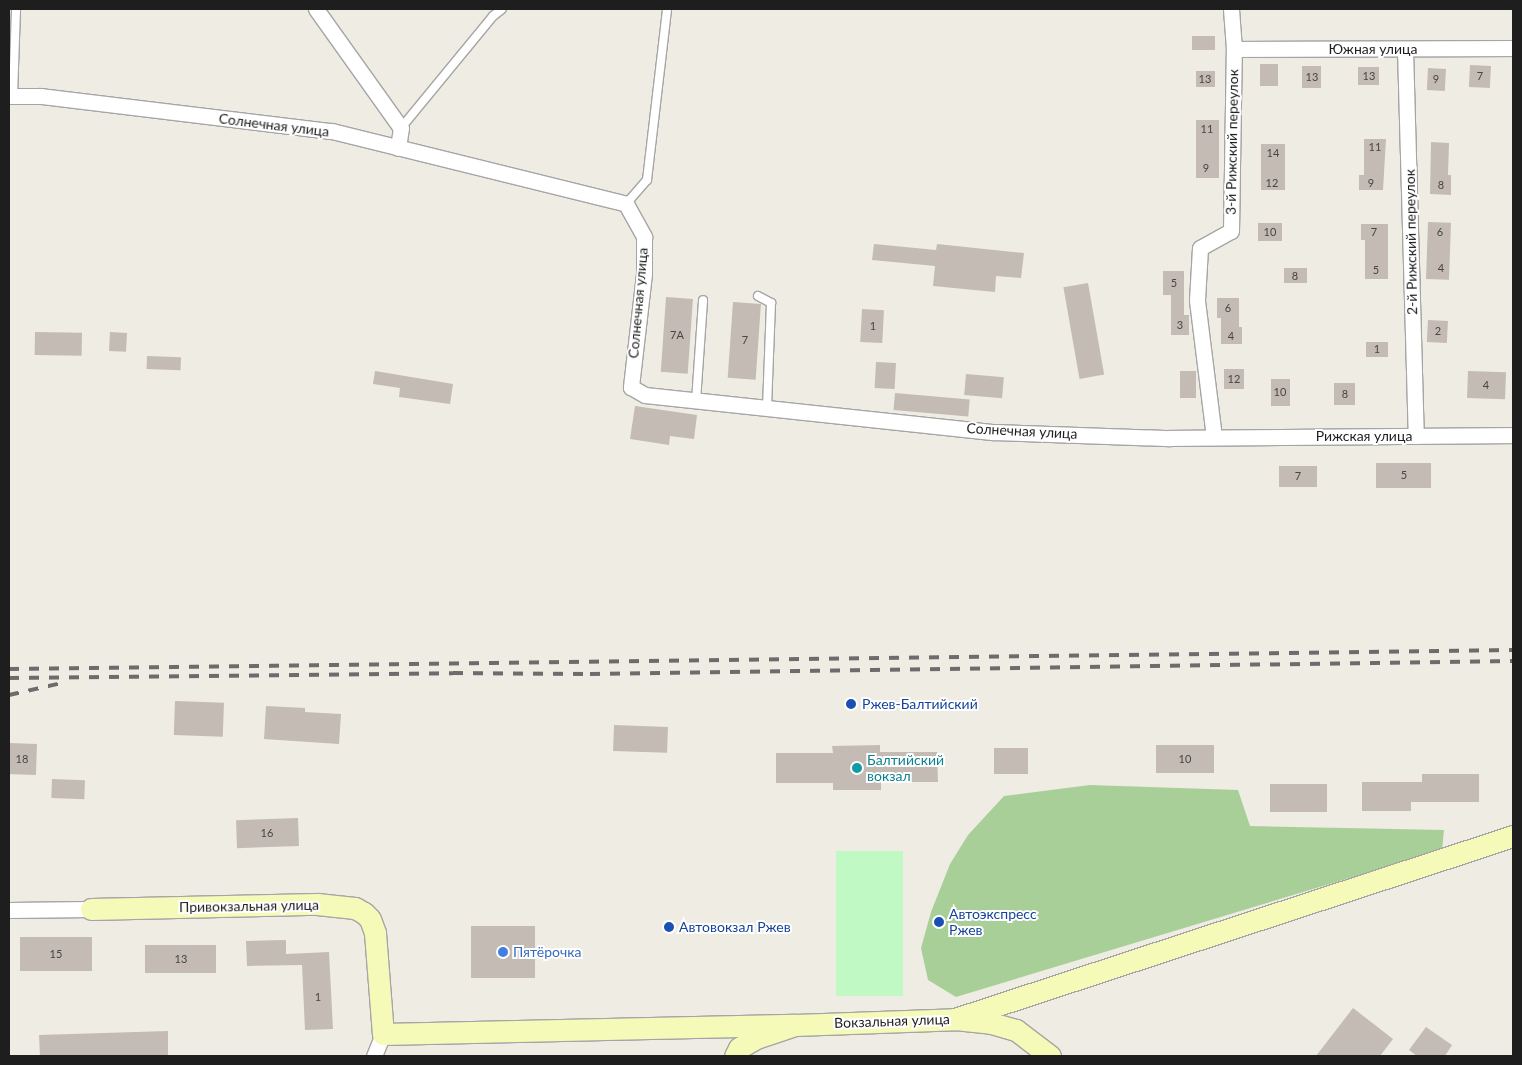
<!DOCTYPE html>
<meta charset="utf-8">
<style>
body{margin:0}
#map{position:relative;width:1522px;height:1065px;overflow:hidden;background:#efece4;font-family:Lato,sans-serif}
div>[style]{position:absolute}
.forest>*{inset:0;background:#a9cf99}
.park>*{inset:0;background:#c1f9c5;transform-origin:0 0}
.building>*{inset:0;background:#c4bbb4;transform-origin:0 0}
.roads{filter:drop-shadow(1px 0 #a5a5a5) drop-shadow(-1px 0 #a5a5a5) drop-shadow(0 1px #a5a5a5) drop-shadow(0 -1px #a5a5a5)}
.lane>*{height:8px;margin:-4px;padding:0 4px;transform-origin:4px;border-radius:4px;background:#fff}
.street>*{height:15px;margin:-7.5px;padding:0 7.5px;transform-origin:7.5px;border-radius:7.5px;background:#fff}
.secondary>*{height:21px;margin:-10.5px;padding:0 10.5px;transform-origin:10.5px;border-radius:10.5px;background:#f6fab8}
.rail>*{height:4px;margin-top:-2px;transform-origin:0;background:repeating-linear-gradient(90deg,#6c6c6c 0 10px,transparent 0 20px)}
.dots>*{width:14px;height:14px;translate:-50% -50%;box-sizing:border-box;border:2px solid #fff;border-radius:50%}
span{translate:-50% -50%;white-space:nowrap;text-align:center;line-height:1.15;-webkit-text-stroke:4px #fff;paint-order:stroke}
.number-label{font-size:11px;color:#484544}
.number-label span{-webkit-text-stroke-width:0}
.street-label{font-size:14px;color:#1e1e1e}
.transit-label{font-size:14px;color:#164399}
.left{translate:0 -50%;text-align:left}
.culture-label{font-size:14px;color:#0d838f}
.shop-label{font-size:14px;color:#366cbe}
.frame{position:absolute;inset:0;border:10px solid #1e1e1e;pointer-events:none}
</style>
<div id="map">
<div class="forest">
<i style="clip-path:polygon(1090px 785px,1238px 790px,1250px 826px,1444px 830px,1442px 850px,956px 997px,928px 980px,921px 948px,931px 912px,950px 864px,968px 835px,1004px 796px)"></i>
</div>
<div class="park">
<i style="left:836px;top:851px;width:67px;height:145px"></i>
</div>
<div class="building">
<i style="left:1192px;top:36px;width:23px;height:14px"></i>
<i style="left:1260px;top:64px;width:18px;height:22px"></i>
<i style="left:1470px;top:65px;width:21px;height:22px;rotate:3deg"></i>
<i style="left:1302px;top:66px;width:19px;height:22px"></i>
<i style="left:1358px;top:67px;width:21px;height:18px"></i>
<i style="left:1428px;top:68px;width:18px;height:22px;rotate:3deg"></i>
<i style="left:1196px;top:71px;width:19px;height:16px"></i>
<i style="left:1196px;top:120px;width:23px;height:58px"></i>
<i style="clip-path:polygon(1364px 139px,1386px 139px,1383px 190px,1359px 190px,1359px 175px,1364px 175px)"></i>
<i style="clip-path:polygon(1431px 142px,1449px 143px,1448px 175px,1451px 175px,1451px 195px,1430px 194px)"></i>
<i style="left:1261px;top:144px;width:24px;height:46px"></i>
<i style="left:1428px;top:222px;width:23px;height:57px;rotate:2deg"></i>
<i style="left:1258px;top:223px;width:24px;height:18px"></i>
<i style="clip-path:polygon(1361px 224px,1388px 224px,1388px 279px,1365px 279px,1365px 240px,1361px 240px)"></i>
<i style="clip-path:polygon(874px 244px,936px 250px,937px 244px,1024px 253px,1021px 278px,996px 276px,995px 292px,933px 286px,935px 266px,872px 260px)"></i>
<i style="left:1284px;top:268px;width:23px;height:15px"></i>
<i style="clip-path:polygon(1163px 271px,1184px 271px,1184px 315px,1189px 315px,1189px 335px,1171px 335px,1171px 295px,1163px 295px)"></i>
<i style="left:1088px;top:283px;width:93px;height:25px;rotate:80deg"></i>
<i style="left:666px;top:297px;width:27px;height:75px;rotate:4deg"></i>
<i style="clip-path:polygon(1217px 298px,1239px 298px,1239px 327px,1242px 327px,1242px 344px,1221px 344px,1221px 318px,1217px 318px)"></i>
<i style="left:733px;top:302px;width:28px;height:76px;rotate:4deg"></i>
<i style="left:862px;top:309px;width:22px;height:33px;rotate:3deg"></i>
<i style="left:1428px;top:320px;width:20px;height:22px;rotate:3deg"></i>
<i style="left:35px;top:332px;width:47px;height:23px;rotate:1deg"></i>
<i style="left:110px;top:332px;width:17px;height:19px;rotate:3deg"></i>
<i style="left:1366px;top:342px;width:22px;height:15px"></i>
<i style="left:147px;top:356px;width:34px;height:13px;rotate:2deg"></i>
<i style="left:876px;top:362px;width:20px;height:26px;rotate:3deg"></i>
<i style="left:1224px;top:369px;width:20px;height:20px"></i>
<i style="clip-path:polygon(375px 371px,453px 384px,450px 404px,399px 397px,400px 388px,373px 384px)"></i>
<i style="left:1180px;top:371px;width:16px;height:27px"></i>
<i style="left:1468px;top:371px;width:38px;height:27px;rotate:2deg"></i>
<i style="left:966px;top:374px;width:38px;height:21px;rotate:5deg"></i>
<i style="left:1271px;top:379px;width:19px;height:27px"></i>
<i style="left:1334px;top:383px;width:21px;height:22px"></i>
<i style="left:895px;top:393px;width:75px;height:17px;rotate:5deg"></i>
<i style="clip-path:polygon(635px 406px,697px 415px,694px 439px,670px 436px,669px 445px,630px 439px)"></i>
<i style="left:1376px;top:463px;width:55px;height:25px"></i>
<i style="left:1279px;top:466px;width:38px;height:21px"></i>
<i style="left:175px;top:701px;width:49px;height:34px;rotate:2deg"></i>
<i style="clip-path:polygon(266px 706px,305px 708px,305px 712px,341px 714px,339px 744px,264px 739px)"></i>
<i style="left:614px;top:725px;width:54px;height:26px;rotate:2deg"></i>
<i style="left:9px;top:743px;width:28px;height:31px;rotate:2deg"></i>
<i style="clip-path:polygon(880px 745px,880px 752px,937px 752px,938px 782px,881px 782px,881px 790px,833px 790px,833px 783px,776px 783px,776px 753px,833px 753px,832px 746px)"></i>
<i style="left:1156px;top:745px;width:58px;height:28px"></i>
<i style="left:1028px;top:748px;width:26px;height:34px;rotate:90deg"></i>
<i style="clip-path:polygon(1422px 774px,1479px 774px,1479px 802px,1411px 802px,1411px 811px,1362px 811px,1362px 782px,1422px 782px)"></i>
<i style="left:52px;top:779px;width:33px;height:19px;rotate:2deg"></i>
<i style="left:1270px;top:784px;width:57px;height:28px"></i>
<i style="left:298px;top:818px;width:28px;height:62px;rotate:88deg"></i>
<i style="left:471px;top:926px;width:64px;height:52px"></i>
<i style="left:20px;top:937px;width:72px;height:34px"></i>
<i style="clip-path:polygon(286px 940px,286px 954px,329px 952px,333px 1029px,305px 1030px,302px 965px,247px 966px,246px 941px)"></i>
<i style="left:145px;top:945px;width:71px;height:28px"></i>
<i style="clip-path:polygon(1353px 1008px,1393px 1039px,1380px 1056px,1316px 1056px)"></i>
<i style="clip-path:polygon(1426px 1027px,1452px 1045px,1445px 1056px,1417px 1056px,1409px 1050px)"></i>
<i style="clip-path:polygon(168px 1031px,168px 1056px,40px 1056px,39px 1035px)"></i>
</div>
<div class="roads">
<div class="lane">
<i style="left:13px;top:96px;width:87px;rotate:-88deg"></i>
<i style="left:401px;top:128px;width:145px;rotate:-50.6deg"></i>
<i style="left:493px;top:16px;width:11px;rotate:-38deg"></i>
<i style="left:626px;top:204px;width:32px;rotate:-49deg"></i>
<i style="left:647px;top:180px;width:172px;rotate:-83.3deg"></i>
<i style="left:758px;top:296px;width:15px;rotate:28deg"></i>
<i style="left:771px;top:303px;width:105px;rotate:92.2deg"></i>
<i style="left:696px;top:401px;width:101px;rotate:-86deg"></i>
</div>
<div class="street">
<i style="left:316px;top:9px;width:146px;rotate:54.5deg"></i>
<i style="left:401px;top:128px;width:20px;rotate:99deg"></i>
<i style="left:1234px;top:49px;width:279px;rotate:-0.2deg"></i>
<i style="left:1405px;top:49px;width:387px;rotate:88.4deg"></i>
<i style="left:9px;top:96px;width:32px"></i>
<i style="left:41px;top:96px;width:293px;rotate:6.9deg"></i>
<i style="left:332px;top:131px;width:303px;rotate:13.9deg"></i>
<i style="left:626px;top:204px;width:38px;rotate:61deg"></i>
<i style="left:644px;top:237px;width:37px;rotate:90deg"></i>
<i style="left:644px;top:274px;width:114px;rotate:96.6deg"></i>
<i style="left:631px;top:387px;width:16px;rotate:30deg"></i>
<i style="left:645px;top:395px;width:351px;rotate:6.1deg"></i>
<i style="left:994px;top:432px;width:176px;rotate:2deg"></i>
<i style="left:1170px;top:438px;width:343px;rotate:-0.5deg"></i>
<i style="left:1214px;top:437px;width:138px;rotate:-97.1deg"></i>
<i style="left:1197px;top:300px;width:52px;rotate:-86.7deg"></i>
<i style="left:1200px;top:248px;width:35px;rotate:-29deg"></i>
<i style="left:1231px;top:231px;width:182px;rotate:-89.1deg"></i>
<i style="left:1234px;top:49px;width:40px;rotate:-94.3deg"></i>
<i style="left:9px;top:910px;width:82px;rotate:-0.7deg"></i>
<i style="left:374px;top:1056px;width:24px;rotate:-68deg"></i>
</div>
<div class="secondary">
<i style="left:91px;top:909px;width:226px;rotate:-1.3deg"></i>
<i style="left:317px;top:904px;width:38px;rotate:6deg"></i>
<i style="left:355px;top:908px;width:10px;rotate:29deg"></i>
<i style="left:364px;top:913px;width:8px;rotate:45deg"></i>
<i style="left:370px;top:919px;width:15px;rotate:70deg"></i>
<i style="left:375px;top:933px;width:101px;rotate:85.5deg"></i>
<i style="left:383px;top:1034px;width:412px;rotate:-1.3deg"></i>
<i style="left:955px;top:1019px;width:587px;rotate:-18.16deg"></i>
<i style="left:735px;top:1056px;width:9px;rotate:-63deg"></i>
<i style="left:739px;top:1048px;width:20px;rotate:-30deg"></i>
<i style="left:756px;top:1038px;width:41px;rotate:-18.4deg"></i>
<i style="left:795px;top:1025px;width:160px;rotate:-2.1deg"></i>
<i style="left:955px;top:1019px;width:36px;rotate:6deg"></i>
<i style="left:991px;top:1023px;width:26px;rotate:16deg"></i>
<i style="left:1016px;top:1030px;width:43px;rotate:37.4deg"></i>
</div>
</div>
<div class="rail">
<i style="left:9px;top:669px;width:1504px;rotate:-0.72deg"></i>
<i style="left:9px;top:678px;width:444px;rotate:-0.6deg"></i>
<i style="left:453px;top:673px;width:137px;rotate:0.4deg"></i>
<i style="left:590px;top:674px;width:923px;rotate:-0.81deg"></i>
<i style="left:9px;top:695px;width:58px;rotate:-12.8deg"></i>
</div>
<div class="dots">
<i style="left:851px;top:704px;background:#1a4fb4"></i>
<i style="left:857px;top:768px;background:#0f9aa8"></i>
<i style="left:939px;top:922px;background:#1a4fb4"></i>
<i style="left:669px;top:927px;background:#1a4fb4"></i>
<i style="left:503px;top:952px;background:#3f7fe0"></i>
</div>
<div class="number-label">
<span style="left:1369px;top:76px">13</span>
<span style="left:1480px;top:76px">7</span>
<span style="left:1312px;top:77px">13</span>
<span style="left:1205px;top:79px">13</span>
<span style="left:1436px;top:79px">9</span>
<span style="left:1207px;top:129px">11</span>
<span style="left:1375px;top:147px">11</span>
<span style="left:1273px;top:153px">14</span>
<span style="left:1206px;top:168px">9</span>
<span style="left:1272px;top:183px">12</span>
<span style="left:1371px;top:183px">9</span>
<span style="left:1441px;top:185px">8</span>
<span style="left:1270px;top:232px">10</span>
<span style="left:1374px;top:232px">7</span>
<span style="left:1440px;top:232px">6</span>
<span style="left:1441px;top:268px">4</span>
<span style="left:1376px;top:270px">5</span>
<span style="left:1295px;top:276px">8</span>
<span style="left:1174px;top:283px">5</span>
<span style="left:1228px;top:308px">6</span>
<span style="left:1180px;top:325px">3</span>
<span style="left:873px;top:326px">1</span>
<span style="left:1438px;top:331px">2</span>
<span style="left:677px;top:335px">7А</span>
<span style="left:1231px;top:336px">4</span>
<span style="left:745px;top:340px">7</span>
<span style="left:1377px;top:349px">1</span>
<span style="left:1234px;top:379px">12</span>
<span style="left:1486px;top:385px">4</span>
<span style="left:1280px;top:392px">10</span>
<span style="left:1345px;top:394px">8</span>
<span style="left:1404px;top:475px">5</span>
<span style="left:1298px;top:476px">7</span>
<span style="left:22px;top:759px">18</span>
<span style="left:1185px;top:759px">10</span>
<span style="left:267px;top:833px">16</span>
<span style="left:56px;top:954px">15</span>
<span style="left:181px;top:959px">13</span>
<span style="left:318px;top:997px">1</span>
</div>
<div class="street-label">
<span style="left:1373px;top:49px">Южная улица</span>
<span style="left:274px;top:125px;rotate:7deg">Солнечная улица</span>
<span style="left:1232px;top:142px;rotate:-89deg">3-й Рижский переулок</span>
<span style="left:1411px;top:242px;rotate:-91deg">2-й Рижский переулок</span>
<span style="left:638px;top:303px;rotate:-85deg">Солнечная улица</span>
<span style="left:1022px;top:431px;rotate:3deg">Солнечная улица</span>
<span style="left:1364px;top:436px">Рижская улица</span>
<span style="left:249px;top:906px;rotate:-1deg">Привокзальная улица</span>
<span style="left:892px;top:1021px;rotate:-2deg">Вокзальная улица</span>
</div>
<div class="transit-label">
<span class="left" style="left:862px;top:704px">Ржев-Балтийский</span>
<span class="left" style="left:949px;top:922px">Автоэкспресс<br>Ржев</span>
<span class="left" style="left:679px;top:927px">Автовокзал Ржев</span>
</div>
<div class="culture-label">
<span class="left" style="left:867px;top:768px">Балтийский<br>вокзал</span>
</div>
<div class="shop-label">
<span class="left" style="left:513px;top:952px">Пятёрочка</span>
</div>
<div class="frame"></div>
</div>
